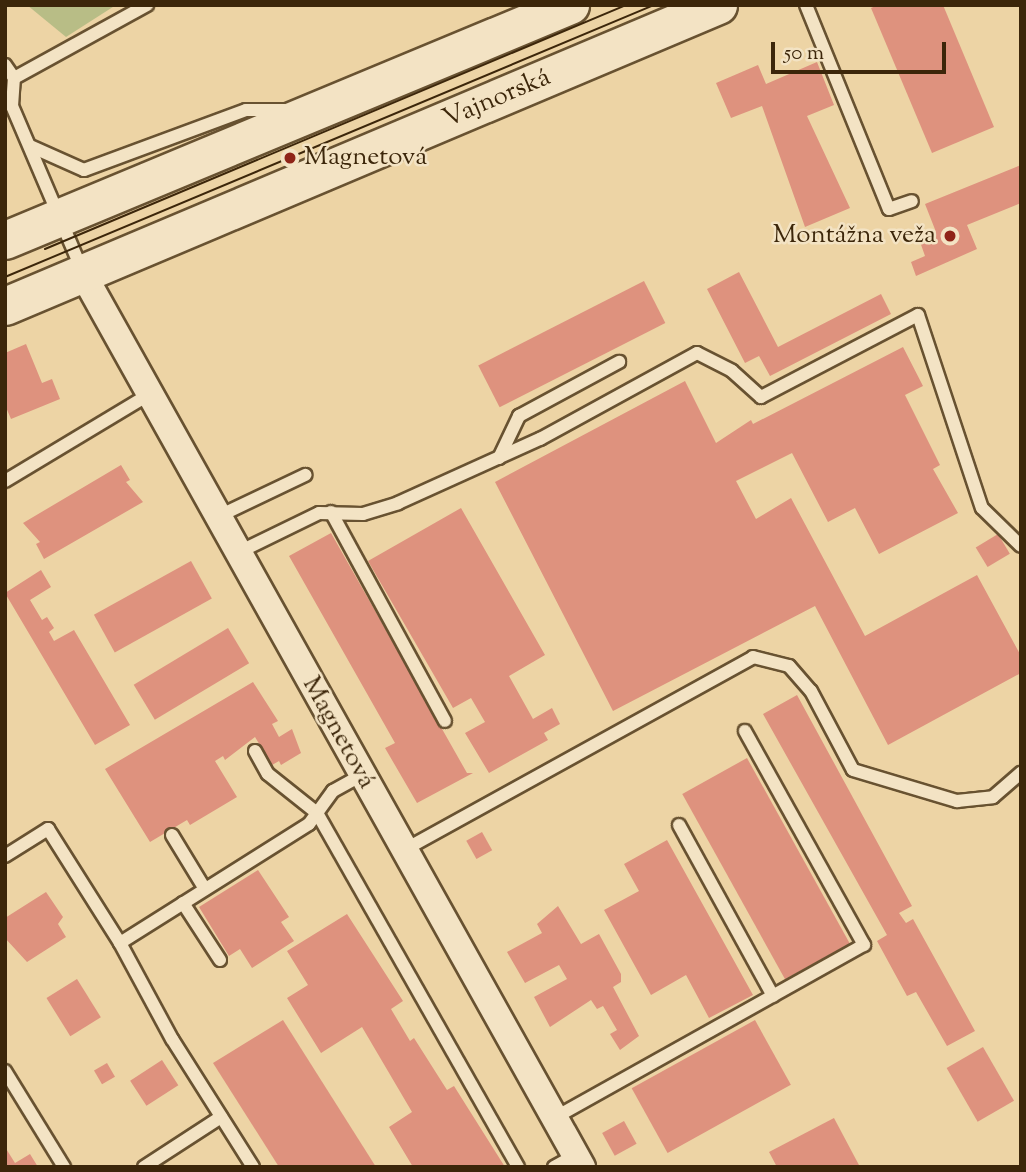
<!DOCTYPE html>
<meta charset="utf-8">
<style>
body{margin:0}
#map{position:relative;width:1026px;height:1172px;overflow:hidden;background:#edd4a5;font-family:"Sorts Mill Goudy",serif}
div>[style]{position:absolute}
.green>*{inset:0;background:#b8bd86}
.building>*{inset:0;background:#de927e;transform-origin:0 0}
.roads{filter:drop-shadow(2px 0 #685231) drop-shadow(-2px 0 #685231) drop-shadow(0 2px #685231) drop-shadow(0 -2px #685231)}
.lane>*{height:12px;margin:-6px;padding:0 6px;transform-origin:6px;border-radius:6px;background:#f3e3c4}
.street>*{height:26px;margin:-13px;padding:0 13px;transform-origin:13px;border-radius:13px;background:#f3e3c4}
.secondary>*{height:37px;margin:-18.5px;padding:0 18.5px;transform-origin:18.5px;border-radius:18.5px;background:#f3e3c4}
.tram>*{height:2px;margin:-1px;padding:0 1px;transform-origin:1px;border-radius:1px;background:#3c260a}
.dots>*{width:19px;height:19px;translate:-50% -50%;box-sizing:border-box;border:4px solid #f3e3c4;border-radius:50%}
span{translate:-50% -50%;white-space:nowrap;text-align:center;line-height:1.15;-webkit-text-stroke:5px #f3e3c4;paint-order:stroke}
.street-label{font-size:26px;color:#3c260a}
.poi-label{font-size:26px;color:#3c260a}
.left{translate:0 -50%;text-align:left}
.right{translate:-100% -50%;text-align:right}
.frame{position:absolute;inset:0;border:7px solid #3c260a;pointer-events:none}
.scale{position:absolute;left:771px;top:42px;width:175px;height:32px;box-sizing:border-box;border:4px solid #3c260a;border-top:0;padding-left:9px;font-size:21px;line-height:24px;white-space:nowrap;color:#3c260a;-webkit-text-stroke:5px #f3e3c4;paint-order:stroke}
</style>
<div id="map">
<div class="green">
<i style="clip-path:polygon(27px 5px,116px 5px,66px 37px)"></i>
</div>
<div class="building">
<i style="clip-path:polygon(878px 5px,943px 5px,994px 127px,932px 153px,871px 8px)"></i>
<i style="clip-path:polygon(817px 62px,834px 105px,807px 116px,850px 208px,805px 227px,762px 106px,731px 118px,716px 83px,758px 65px,766px 84px)"></i>
<i style="clip-path:polygon(1021px 165px,1021px 203px,967px 225px,977px 249px,916px 276px,911px 262px,925px 256px,919px 239px,936px 232px,925px 204px)"></i>
<i style="clip-path:polygon(739px 272px,778px 347px,881px 294px,891px 314px,770px 376px,759px 356px,745px 363px,707px 289px)"></i>
<i style="left:644px;top:281px;width:47px;height:186px;rotate:63deg"></i>
<i style="clip-path:polygon(26px 344px,42px 383px,52px 379px,60px 399px,11px 419px,5px 405px,5px 353px)"></i>
<i style="clip-path:polygon(903px 347px,923px 386px,905px 395px,940px 465px,933px 469px,958px 513px,879px 554px,855px 508px,828px 522px,792px 453px,736px 481px,756px 519px,791px 498px,865px 636px,977px 575px,1021px 656px,1021px 673px,888px 745px,815px 606px,613px 711px,495px 482px,685px 381px,716px 443px,751px 420px,753px 424px)"></i>
<i style="clip-path:polygon(121px 465px,130px 480px,126px 482px,143px 502px,44px 559px,36px 544px,40px 542px,23px 523px)"></i>
<i style="clip-path:polygon(461px 508px,545px 655px,509px 676px,533px 719px,552px 708px,560px 724px,544px 733px,548px 740px,489px 773px,465px 733px,485px 722px,471px 698px,453px 708px,368px 561px)"></i>
<i style="clip-path:polygon(331px 533px,467px 773px,473px 773px,417px 803px,385px 748px,395px 743px,289px 556px)"></i>
<i style="left:998px;top:534px;width:23px;height:26px;rotate:59deg"></i>
<i style="left:191px;top:561px;width:43px;height:111px;rotate:61deg"></i>
<i style="clip-path:polygon(41px 570px,51px 587px,30px 600px,42px 620px,47px 617px,54px 628px,49px 632px,54px 641px,74px 630px,130px 725px,95px 745px,5px 593px)"></i>
<i style="left:228px;top:628px;width:41px;height:110px;rotate:59deg"></i>
<i style="clip-path:polygon(253px 682px,278px 721px,272px 724px,279px 737px,292px 729px,301px 753px,281px 765px,279px 761px,272px 765px,255px 737px,225px 760px,223px 756px,215px 761px,237px 797px,190px 825px,187px 820px,150px 842px,105px 769px)"></i>
<i style="clip-path:polygon(797px 695px,912px 906px,899px 913px,906px 923px,913px 919px,975px 1031px,947px 1046px,916px 992px,907px 996px,877px 941px,887px 935px,763px 714px)"></i>
<i style="left:747px;top:758px;width:212px;height:74px;rotate:61deg"></i>
<i style="left:482px;top:832px;width:21px;height:18px;rotate:61deg"></i>
<i style="clip-path:polygon(667px 840px,753px 995px,709px 1018px,686px 975px,651px 995px,604px 910px,639px 891px,624px 864px)"></i>
<i style="clip-path:polygon(258px 870px,289px 917px,281px 922px,294px 941px,252px 968px,240px 949px,229px 956px,199px 907px)"></i>
<i style="clip-path:polygon(46px 892px,63px 917px,58px 924px,66px 937px,27px 962px,5px 938px,5px 918px)"></i>
<i style="clip-path:polygon(558px 906px,581px 944px,599px 934px,621px 974px,621px 982px,613px 987px,639px 1036px,620px 1050px,610px 1034px,617px 1030px,603px 1006px,597px 1009px,591px 1000px,550px 1027px,534px 997px,567px 979px,559px 965px,525px 983px,507px 952px,542px 933px,537px 924px)"></i>
<i style="clip-path:polygon(347px 914px,403px 1001px,391px 1009px,410px 1041px,414px 1038px,447px 1090px,454px 1086px,505px 1167px,413px 1167px,389px 1127px,412px 1112px,362px 1027px,321px 1053px,287px 998px,308px 985px,287px 951px)"></i>
<i style="left:77px;top:979px;width:45px;height:36px;rotate:58deg"></i>
<i style="clip-path:polygon(283px 1020px,376px 1167px,279px 1167px,213px 1063px)"></i>
<i style="left:755px;top:1020px;width:74px;height:141px;rotate:61deg"></i>
<i style="left:983px;top:1047px;width:62px;height:42px;rotate:60deg"></i>
<i style="left:162px;top:1060px;width:30px;height:38px;rotate:57deg"></i>
<i style="left:107px;top:1063px;width:16px;height:15px;rotate:60deg"></i>
<i style="clip-path:polygon(834px 1118px,860px 1167px,777px 1167px,769px 1152px)"></i>
<i style="left:624px;top:1121px;width:26px;height:25px;rotate:61deg"></i>
<i style="clip-path:polygon(5px 1147px,15px 1163px,30px 1154px,38px 1167px,5px 1167px)"></i>
</div>
<div class="roads">
<div class="lane">
<i style="left:806px;top:5px;width:220px;rotate:67.9deg"></i>
<i style="left:889px;top:209px;width:24px;rotate:-19deg"></i>
<i style="left:5px;top:65px;width:16px;rotate:55deg"></i>
<i style="left:30px;top:146px;width:59px;rotate:24deg"></i>
<i style="left:84px;top:170px;width:173px;rotate:-20.3deg"></i>
<i style="left:246px;top:110px;width:39px"></i>
<i style="left:82px;top:270px;width:178px;rotate:-113.1deg"></i>
<i style="left:12px;top:106px;width:28px;rotate:-86deg"></i>
<i style="left:14px;top:78px;width:152px;rotate:-28.8deg"></i>
<i style="left:499px;top:458px;width:47px;rotate:-64.5deg"></i>
<i style="left:519px;top:416px;width:114px;rotate:-28.4deg"></i>
<i style="left:5px;top:481px;width:167px;rotate:-31deg"></i>
<i style="left:331px;top:512px;width:238px;rotate:61.4deg"></i>
<i style="left:217px;top:517px;width:98px;rotate:-25.5deg"></i>
<i style="left:237px;top:553px;width:91px;rotate:-26deg"></i>
<i style="left:319px;top:513px;width:44px;rotate:1.3deg"></i>
<i style="left:363px;top:514px;width:37px;rotate:-17deg"></i>
<i style="left:398px;top:503px;width:156px;rotate:-24.3deg"></i>
<i style="left:540px;top:439px;width:179px;rotate:-28.7deg"></i>
<i style="left:697px;top:353px;width:39px;rotate:27deg"></i>
<i style="left:732px;top:371px;width:39px;rotate:42deg"></i>
<i style="left:761px;top:397px;width:177px;rotate:-27.6deg"></i>
<i style="left:918px;top:315px;width:203px;rotate:71.7deg"></i>
<i style="left:982px;top:508px;width:54px;rotate:44.3deg"></i>
<i style="left:255px;top:751px;width:26px;rotate:61deg"></i>
<i style="left:268px;top:774px;width:63px;rotate:38.5deg"></i>
<i style="left:317px;top:813px;width:407px;rotate:60.4deg"></i>
<i style="left:679px;top:825px;width:195px;rotate:61.2deg"></i>
<i style="left:172px;top:835px;width:63px;rotate:58.6deg"></i>
<i style="left:404px;top:850px;width:399px;rotate:-28.9deg"></i>
<i style="left:753px;top:657px;width:37px;rotate:14deg"></i>
<i style="left:789px;top:666px;width:33px;rotate:49deg"></i>
<i style="left:811px;top:691px;width:89px;rotate:62deg"></i>
<i style="left:853px;top:770px;width:109px;rotate:16.6deg"></i>
<i style="left:957px;top:801px;width:36px;rotate:-6deg"></i>
<i style="left:993px;top:797px;width:37px;rotate:-41deg"></i>
<i style="left:5px;top:856px;width:51px;rotate:-32.1deg"></i>
<i style="left:48px;top:829px;width:135px;rotate:57.7deg"></i>
<i style="left:183px;top:903px;width:68px;rotate:57deg"></i>
<i style="left:5px;top:1071px;width:113px;rotate:58.4deg"></i>
<i style="left:554px;top:1118px;width:355px;rotate:-29.2deg"></i>
<i style="left:864px;top:945px;width:245px;rotate:-119.1deg"></i>
<i style="left:144px;top:1167px;width:92px;rotate:-33deg"></i>
<i style="left:253px;top:1167px;width:151px;rotate:-122.3deg"></i>
<i style="left:172px;top:1039px;width:109px;rotate:-118.4deg"></i>
<i style="left:120px;top:943px;width:223px;rotate:-32.2deg"></i>
<i style="left:309px;top:824px;width:41px;rotate:-54deg"></i>
<i style="left:333px;top:791px;width:33px;rotate:-29deg"></i>
<i style="left:554px;top:1167px;width:25px;rotate:-29deg"></i>
</div>
<div class="street">
<i style="left:83px;top:274px;width:1023px;rotate:60.8deg"></i>
</div>
<div class="secondary">
<i style="left:5px;top:240px;width:612px;rotate:-22.58deg"></i>
<i style="left:5px;top:306px;width:774px;rotate:-22.89deg"></i>
</div>
</div>
<div class="tram">
<i style="left:45px;top:249px;width:630px;rotate:-22.78deg"></i>
<i style="left:5px;top:277px;width:704px;rotate:-22.74deg"></i>
</div>
<div class="dots">
<i style="left:290px;top:158px;background:#8f2418"></i>
<i style="left:950px;top:236px;background:#8f2418"></i>
</div>
<div class="street-label">
<span style="left:497px;top:99px;rotate:-23deg">Vajnorská</span>
<span style="left:338px;top:733px;rotate:61deg">Magnetová</span>
</div>
<div class="poi-label">
<span class="left" style="left:304px;top:158px">Magnetová</span>
<span class="right" style="left:936px;top:236px">Montážna veža</span>
</div>
<div class="frame"></div>
<div class="scale">50 m</div>
</div>
